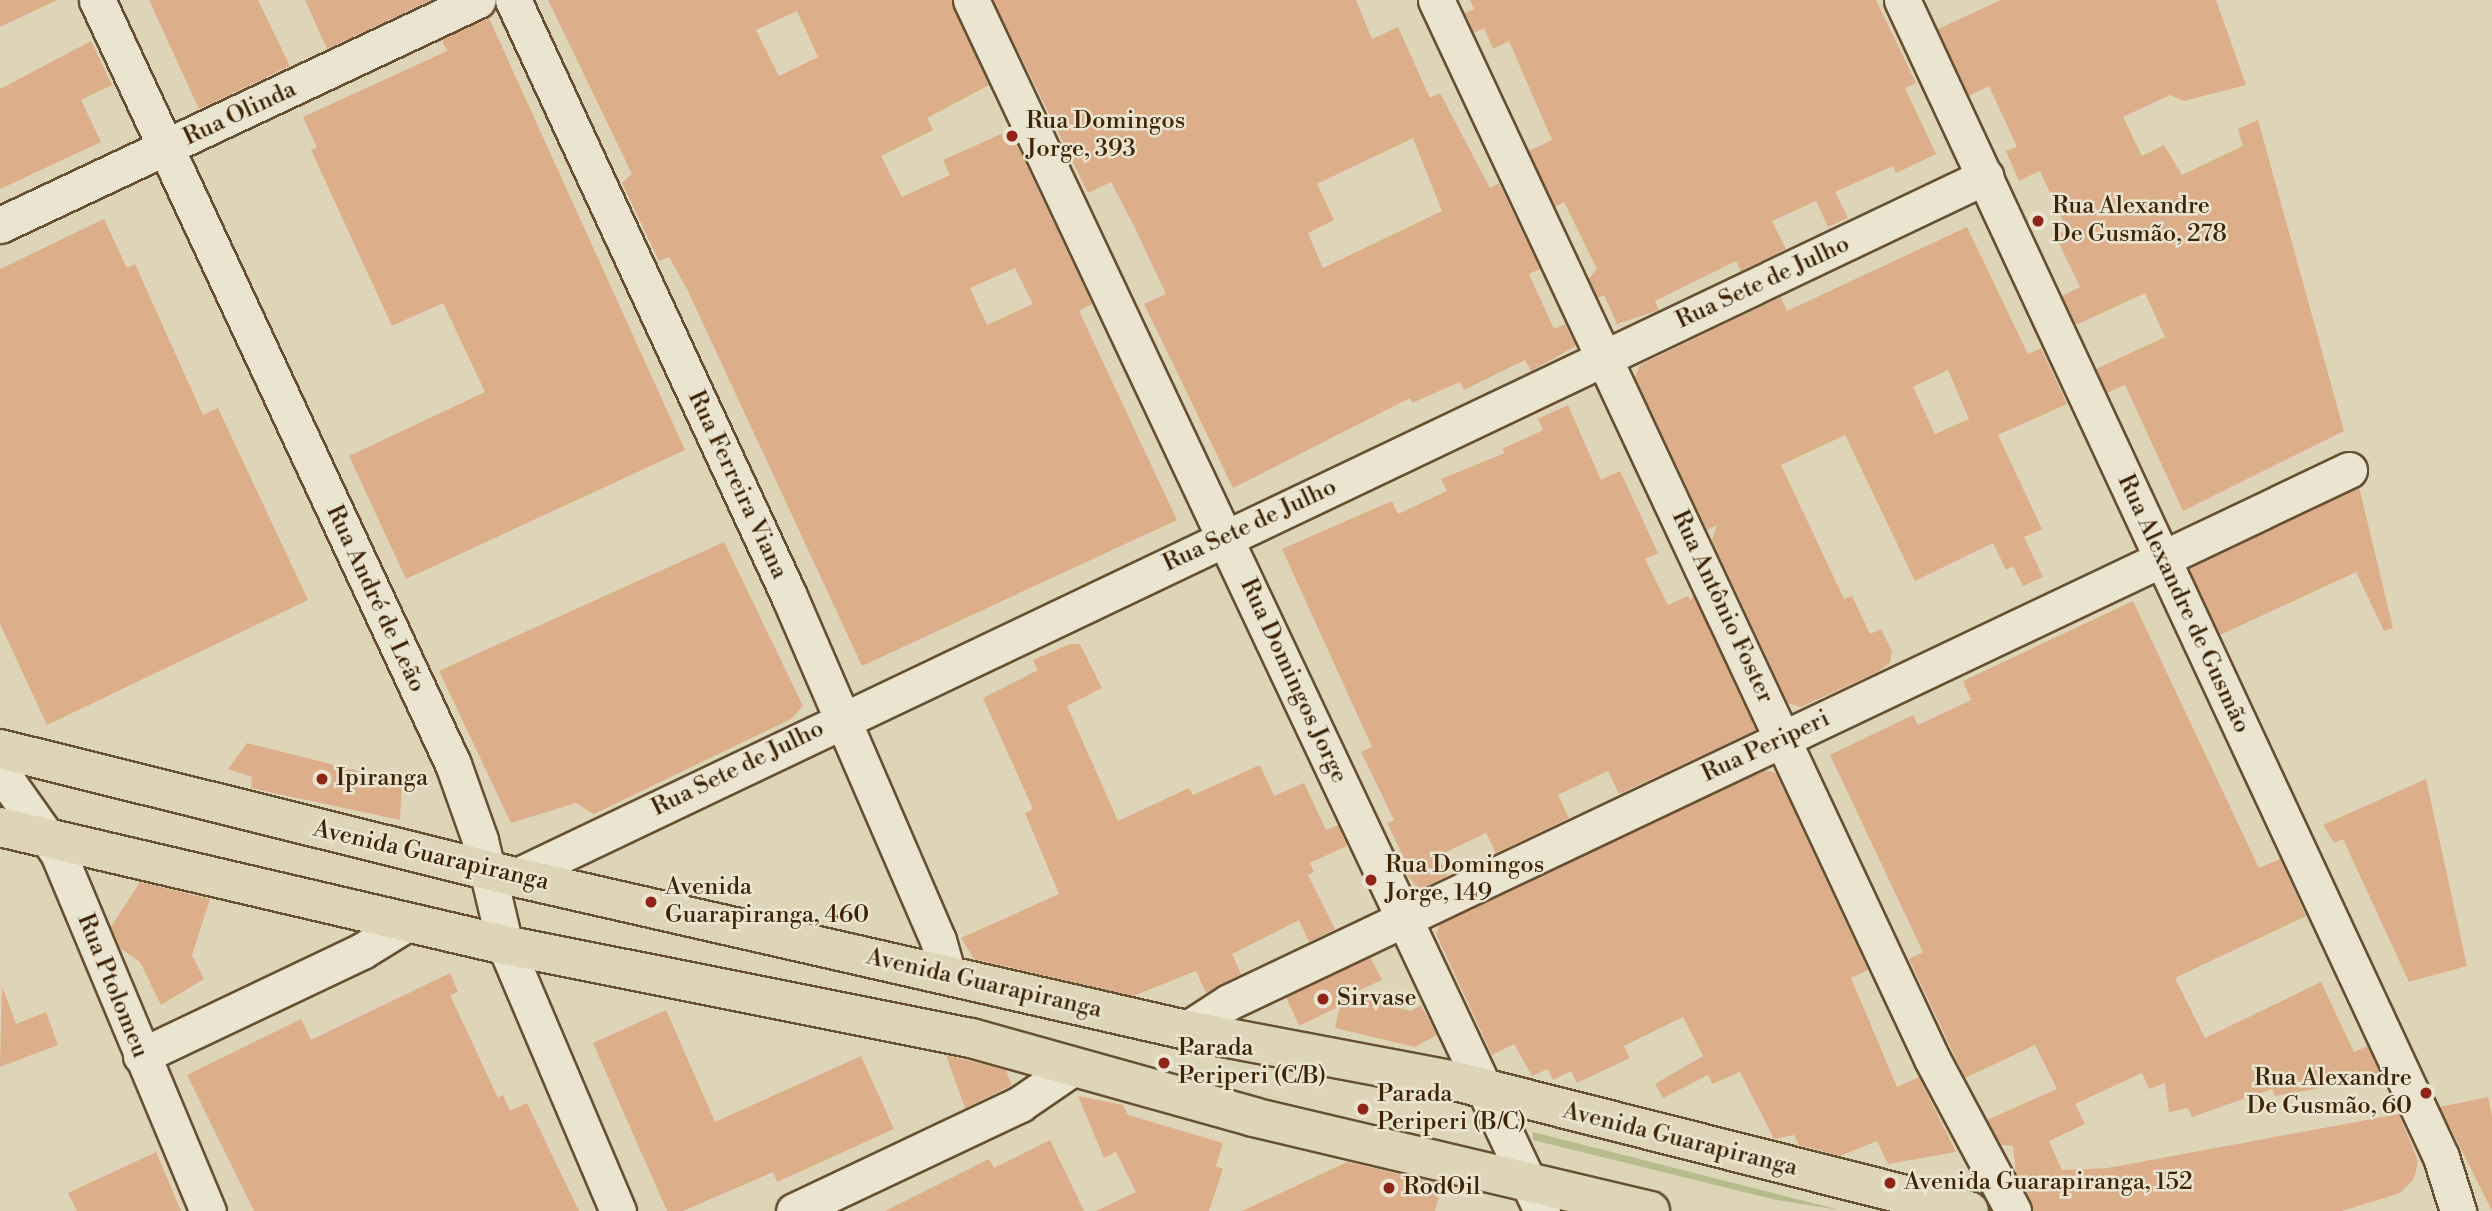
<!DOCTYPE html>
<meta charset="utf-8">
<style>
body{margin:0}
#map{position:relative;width:2492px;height:1211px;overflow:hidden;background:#ded5b8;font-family:"Libre Bodoni",serif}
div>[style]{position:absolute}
.green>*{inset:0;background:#b6bc8b}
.building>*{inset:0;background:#dcae8a}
.roads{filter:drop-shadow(2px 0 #665031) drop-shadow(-2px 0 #665031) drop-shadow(0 2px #665031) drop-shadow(0 -2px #665031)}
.minor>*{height:35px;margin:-17.5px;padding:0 17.5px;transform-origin:17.5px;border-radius:17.5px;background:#eae4d1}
.major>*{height:38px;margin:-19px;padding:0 19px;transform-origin:19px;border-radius:19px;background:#ded5b8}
.dots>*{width:19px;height:19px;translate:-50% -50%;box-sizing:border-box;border:4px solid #eae4d1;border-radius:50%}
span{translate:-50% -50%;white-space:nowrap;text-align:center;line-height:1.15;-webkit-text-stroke:5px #eae4d1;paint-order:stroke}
.street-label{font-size:24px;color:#3e2404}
.poi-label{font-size:24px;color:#3e2404}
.left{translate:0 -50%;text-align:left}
.right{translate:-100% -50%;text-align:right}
</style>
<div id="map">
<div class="green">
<i style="clip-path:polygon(1533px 1132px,1840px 1210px,1776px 1200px,1533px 1140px)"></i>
</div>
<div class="building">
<i style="clip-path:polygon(0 0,57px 0,0 27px)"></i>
<i style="clip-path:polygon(149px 0,258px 0,290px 66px,199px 109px)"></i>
<i style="clip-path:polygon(305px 0,431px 0,327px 49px)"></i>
<i style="clip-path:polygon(evenodd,548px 0,951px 0,989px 85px,927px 118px,933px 130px,881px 156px,902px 197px,950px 175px,943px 160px,1010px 130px,1092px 304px,1079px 311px,1177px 520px,862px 666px,687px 289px,669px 257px,659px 261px,622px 183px,632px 174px,548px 0,797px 11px,818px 57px,779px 76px,756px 30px,797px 11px,548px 0,1015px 268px,1033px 304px,987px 325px,970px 288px,1015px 268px)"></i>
<i style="clip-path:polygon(evenodd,993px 0,1356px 0,1372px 39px,1398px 27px,1430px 98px,1440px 93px,1490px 188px,1499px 183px,1540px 269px,1529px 274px,1554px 329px,1565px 324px,1576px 346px,1531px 371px,1525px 360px,1464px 390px,1460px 382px,1412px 403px,1410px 398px,1233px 488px,1144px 304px,1166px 294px,1132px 222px,1111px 182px,1088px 193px,993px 0,1413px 138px,1442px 211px,1323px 268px,1308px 233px,1334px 220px,1317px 184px,1413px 138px)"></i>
<i style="clip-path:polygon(1470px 0,1876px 0,1916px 83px,1905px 88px,1936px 154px,1896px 173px,1893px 166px,1835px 192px,1848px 218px,1828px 227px,1816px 201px,1772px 221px,1786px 249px,1741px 271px,1736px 261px,1655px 301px,1659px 310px,1617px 324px,1604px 295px,1598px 298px,1589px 279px,1597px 269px,1564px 202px,1555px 207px,1529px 151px,1552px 140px,1509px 41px,1493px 49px,1484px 28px,1474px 33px,1465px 13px,1474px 9px)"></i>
<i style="clip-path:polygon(2001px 0,2216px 0,2246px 85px,2184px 101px,2170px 95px,2123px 117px,2142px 156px,2164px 145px,2182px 175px,2243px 146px,2238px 129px,2258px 120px,2344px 431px,2183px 511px,2125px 385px,2107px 393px,2096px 369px,2165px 337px,2145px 293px,2076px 325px,2062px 296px,2080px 287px,2055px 235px,2067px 230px,2040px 171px,2019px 181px,2006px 151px,2017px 147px,1989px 86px,1969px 96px,1938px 29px)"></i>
<i style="clip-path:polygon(489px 18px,685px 450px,406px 579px,349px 456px,485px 392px,443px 303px,392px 326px,311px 150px,317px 147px,303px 117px,447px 51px,442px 40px)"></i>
<i style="clip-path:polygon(91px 41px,112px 85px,81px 100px,101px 142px,0 189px,0 89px)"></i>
<i style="clip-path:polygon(104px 219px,127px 268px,135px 264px,203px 415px,218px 408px,308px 600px,47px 725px,0 624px,0 269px)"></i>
<i style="clip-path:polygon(evenodd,1967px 227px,2028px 354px,2041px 348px,2067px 404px,1998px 435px,2042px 529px,2024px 537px,2043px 577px,2023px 586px,2013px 566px,2006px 570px,1993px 543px,1915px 581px,1845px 435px,1781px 465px,1844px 599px,1852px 596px,1870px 634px,1881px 629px,1892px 651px,1890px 663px,1879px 671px,1801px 707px,1788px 703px,1712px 540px,1717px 525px,1707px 530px,1635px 377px,1640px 365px,1781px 297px,1787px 311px,1967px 227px,1948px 370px,1969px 419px,1935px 434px,1913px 387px,1948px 370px)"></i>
<i style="clip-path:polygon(1568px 405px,1601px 480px,1620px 471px,1658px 553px,1645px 559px,1668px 605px,1688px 596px,1691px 601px,1693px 595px,1756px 730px,1619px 794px,1608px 771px,1558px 795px,1569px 818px,1496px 853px,1486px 833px,1438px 856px,1447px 876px,1419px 890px,1407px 874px,1411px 872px,1387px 823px,1394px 820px,1361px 752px,1372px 747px,1282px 549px,1392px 501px,1398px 514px,1447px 491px,1441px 479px,1505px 453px,1502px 449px,1543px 430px,1538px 419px)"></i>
<i style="clip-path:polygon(2359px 487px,2393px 628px,2384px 631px,2356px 572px,2220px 635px,2189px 568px)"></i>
<i style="clip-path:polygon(724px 542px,803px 706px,791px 719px,594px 814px,576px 803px,511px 823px,439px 671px)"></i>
<i style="clip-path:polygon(2133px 601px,2259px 868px,2280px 859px,2306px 916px,2175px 978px,2205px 1038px,2321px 982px,2354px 1052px,2367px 1046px,2382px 1077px,2275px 1096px,2272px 1089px,2192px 1117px,2188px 1108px,2169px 1112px,2165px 1083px,2149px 1089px,2142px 1073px,2075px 1104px,2085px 1124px,2049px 1141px,2062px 1170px,2108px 1168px,2399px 1114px,2418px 1161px,2414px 1179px,2400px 1193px,2342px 1211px,2033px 1211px,2016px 1174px,2013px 1146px,2001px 1145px,1987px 1120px,2057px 1089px,2035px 1045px,1965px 1078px,1909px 959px,1923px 952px,1830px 755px,1913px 715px,1918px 725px,1971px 700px,1963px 681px)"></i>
<i style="clip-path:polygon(1070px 644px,1080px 644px,1102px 688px,1067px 706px,1118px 821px,1189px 788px,1193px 795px,1260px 765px,1274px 796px,1304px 783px,1326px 830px,1338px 825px,1347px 846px,1310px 863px,1314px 872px,1308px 875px,1335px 929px,1309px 942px,1299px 920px,1232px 954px,1241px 974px,1206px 993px,1196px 971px,1133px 996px,974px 959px,961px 938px,1059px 894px,1025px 813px,1033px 809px,983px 698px,1038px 670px,1033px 660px)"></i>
<i style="clip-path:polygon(247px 743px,402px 782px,400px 820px,251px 788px,252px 777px,228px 769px)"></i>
<i style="clip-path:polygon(1764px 770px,1776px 773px,1868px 970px,1851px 978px,1897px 1087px,1919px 1077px,1956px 1152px,1888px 1164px,1877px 1141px,1840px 1156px,1799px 1145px,1794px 1135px,1774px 1139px,1740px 1072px,1712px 1084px,1708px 1075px,1663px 1098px,1655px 1084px,1703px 1056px,1683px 1017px,1624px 1046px,1630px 1058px,1577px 1083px,1571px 1071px,1553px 1080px,1548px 1069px,1532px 1076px,1514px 1044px,1492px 1055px,1436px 934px,1440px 924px)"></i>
<i style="clip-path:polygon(2426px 779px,2467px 966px,2409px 982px,2343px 839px,2334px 843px,2323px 825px)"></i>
<i style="clip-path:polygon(140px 882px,210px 899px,192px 955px,204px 979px,161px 1005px,140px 962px,120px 948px,111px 927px)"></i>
<i style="clip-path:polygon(1370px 957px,1382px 980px,1349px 995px,1411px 1011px,1421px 1005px,1437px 1035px,1415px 1047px,1335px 1028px,1340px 1006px,1299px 1026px,1286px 997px)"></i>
<i style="clip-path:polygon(450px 973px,458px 992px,450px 995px,498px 1098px,503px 1095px,510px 1111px,527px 1103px,579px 1211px,254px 1211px,187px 1075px,301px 1019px,311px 1040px)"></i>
<i style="clip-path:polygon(2px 986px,16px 1024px,46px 1012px,58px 1045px,0 1067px)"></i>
<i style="clip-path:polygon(666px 1010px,715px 1122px,861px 1056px,894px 1129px,777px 1182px,773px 1172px,683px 1211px,667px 1211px,593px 1043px)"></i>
<i style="clip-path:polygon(946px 1055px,1006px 1070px,1012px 1085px,965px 1108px)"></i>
<i style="clip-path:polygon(1078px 1096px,1123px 1105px,1128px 1115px,1223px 1143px,1216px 1166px,1223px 1169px,1209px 1211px,1096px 1211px,1136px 1192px,1116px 1152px,1104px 1158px)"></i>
<i style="clip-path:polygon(2488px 1097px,2492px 1116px,2492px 1211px,2440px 1107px)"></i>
<i style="clip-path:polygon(1050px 1140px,1084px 1211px,885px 1211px,989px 1159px,994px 1168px)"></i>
<i style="clip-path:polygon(156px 1152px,181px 1211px,77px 1211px,68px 1193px)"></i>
<i style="clip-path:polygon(1347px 1162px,1442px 1184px,1435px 1211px,1242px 1211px)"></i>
</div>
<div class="roads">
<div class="minor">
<i style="left:97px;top:0;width:843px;rotate:65.02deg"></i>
<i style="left:453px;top:764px;width:81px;rotate:70.4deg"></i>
<i style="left:480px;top:840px;width:108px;rotate:76.6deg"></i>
<i style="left:505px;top:945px;width:289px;rotate:67deg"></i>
<i style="left:513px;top:0;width:657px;rotate:65.15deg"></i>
<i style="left:789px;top:596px;width:375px;rotate:66.6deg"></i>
<i style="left:938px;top:940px;width:37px;rotate:74deg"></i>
<i style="left:971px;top:0;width:1339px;rotate:64.76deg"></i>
<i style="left:1436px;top:0;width:1169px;rotate:64.9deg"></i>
<i style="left:1932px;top:1059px;width:172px;rotate:61.9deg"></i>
<i style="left:1902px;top:0;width:1276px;rotate:65.02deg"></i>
<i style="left:2441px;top:1157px;width:57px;rotate:72.5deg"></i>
<i style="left:0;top:225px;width:528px;rotate:-25.21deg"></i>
<i style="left:0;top:771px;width:100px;rotate:54.7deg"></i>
<i style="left:58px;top:853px;width:388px;rotate:67.3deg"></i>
<i style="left:515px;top:877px;width:1629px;rotate:-25.48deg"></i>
<i style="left:1186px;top:1030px;width:51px;rotate:-33.1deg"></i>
<i style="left:1229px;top:1002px;width:1240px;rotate:-25.41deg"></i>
<i style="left:141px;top:1056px;width:245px;rotate:-25.4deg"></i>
<i style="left:362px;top:951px;width:55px;rotate:-31.7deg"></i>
<i style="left:794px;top:1211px;width:250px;rotate:-25.3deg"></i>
<i style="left:1020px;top:1104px;width:65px;rotate:-34.4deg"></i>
</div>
<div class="major">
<i style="left:0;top:749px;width:531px;rotate:13.96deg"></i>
<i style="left:515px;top:877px;width:688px;rotate:12.84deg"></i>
<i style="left:1186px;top:1030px;width:274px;rotate:10.7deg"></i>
<i style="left:1455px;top:1081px;width:530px;rotate:14.19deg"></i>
<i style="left:0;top:827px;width:519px;rotate:13.15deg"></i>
<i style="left:505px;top:945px;width:475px;rotate:11.3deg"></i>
<i style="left:971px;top:1038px;width:293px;rotate:15.6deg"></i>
<i style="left:1253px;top:1117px;width:408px;rotate:13.3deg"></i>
</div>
</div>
<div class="dots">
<i style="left:1012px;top:136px;background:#8f2418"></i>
<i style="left:2038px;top:221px;background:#8f2418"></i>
<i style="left:322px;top:779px;background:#8f2418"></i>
<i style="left:1371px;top:880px;background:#8f2418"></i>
<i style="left:651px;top:902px;background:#8f2418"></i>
<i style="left:1323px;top:999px;background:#8f2418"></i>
<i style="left:1164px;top:1063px;background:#8f2418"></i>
<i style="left:2426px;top:1093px;background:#8f2418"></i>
<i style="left:1363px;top:1109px;background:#8f2418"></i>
<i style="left:1890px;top:1183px;background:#8f2418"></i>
<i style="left:1389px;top:1188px;background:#8f2418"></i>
</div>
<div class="street-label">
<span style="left:240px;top:114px;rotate:-25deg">Rua Olinda</span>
<span style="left:1763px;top:283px;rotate:-25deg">Rua Sete de Julho</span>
<span style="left:737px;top:485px;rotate:65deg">Rua Ferreira Viana</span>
<span style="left:1250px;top:526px;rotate:-25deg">Rua Sete de Julho</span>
<span style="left:375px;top:599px;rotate:65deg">Rua André de Leão</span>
<span style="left:2183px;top:604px;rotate:65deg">Rua Alexandre de Gusmão</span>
<span style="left:1722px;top:607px;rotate:65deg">Rua Antônio Foster</span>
<span style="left:1293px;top:681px;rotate:65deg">Rua Domingos Jorge</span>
<span style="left:1766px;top:747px;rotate:-25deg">Rua Periperi</span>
<span style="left:738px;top:769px;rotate:-26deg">Rua Sete de Julho</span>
<span style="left:431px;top:856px;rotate:13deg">Avenida Guarapiranga</span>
<span style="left:984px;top:984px;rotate:13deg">Avenida Guarapiranga</span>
<span style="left:112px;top:986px;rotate:68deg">Rua Ptolomeu</span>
<span style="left:1680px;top:1140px;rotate:14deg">Avenida Guarapiranga</span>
</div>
<div class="poi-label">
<span class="left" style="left:1026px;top:136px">Rua Domingos<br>Jorge, 393</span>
<span class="left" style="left:2052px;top:221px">Rua Alexandre<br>De Gusmão, 278</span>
<span class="left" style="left:336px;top:779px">Ipiranga</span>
<span class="left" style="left:1385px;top:880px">Rua Domingos<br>Jorge, 149</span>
<span class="left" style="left:665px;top:902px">Avenida<br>Guarapiranga, 460</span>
<span class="left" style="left:1337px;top:999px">Sirvase</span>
<span class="left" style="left:1178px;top:1063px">Parada<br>Periperi (C/B)</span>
<span class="right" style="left:2412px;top:1093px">Rua Alexandre<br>De Gusmão, 60</span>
<span class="left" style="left:1377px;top:1109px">Parada<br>Periperi (B/C)</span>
<span class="left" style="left:1904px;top:1183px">Avenida Guarapiranga, 152</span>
<span class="left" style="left:1403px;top:1188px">RodOil</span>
</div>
</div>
